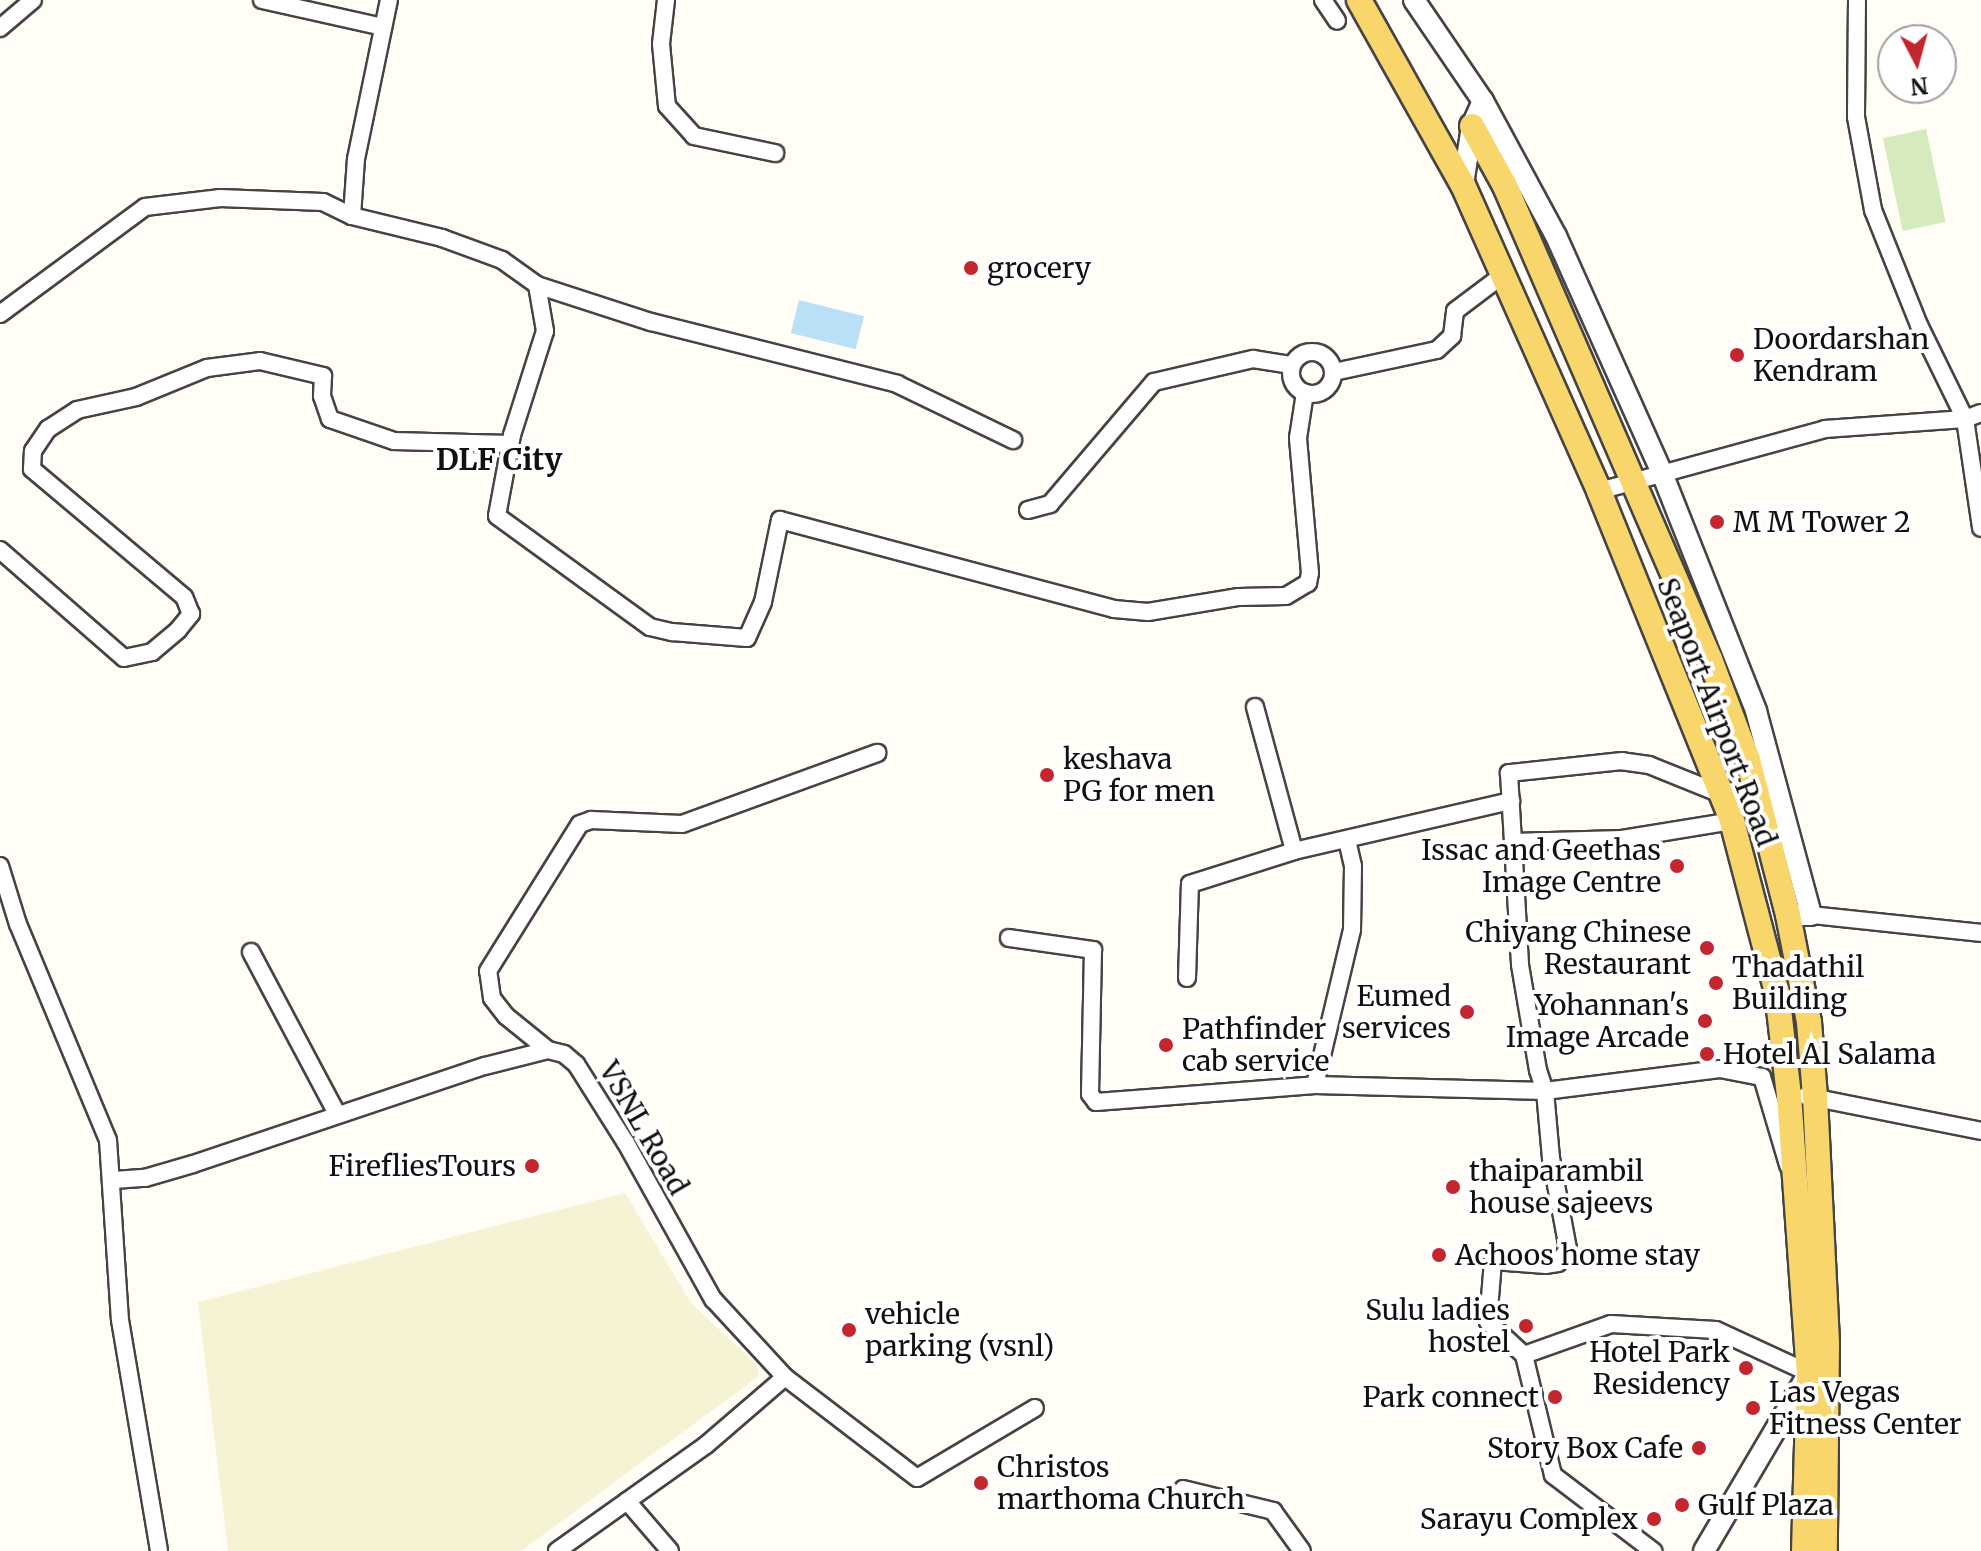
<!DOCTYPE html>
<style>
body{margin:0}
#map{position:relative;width:1981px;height:1551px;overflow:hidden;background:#fffdf5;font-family:Merriweather,serif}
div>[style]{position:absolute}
.farmland>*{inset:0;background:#f6f3d4}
.green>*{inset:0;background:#d5ebbd;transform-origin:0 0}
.water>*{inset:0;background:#b9e0f7;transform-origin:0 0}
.roads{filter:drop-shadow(2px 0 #444) drop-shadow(-2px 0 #444) drop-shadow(0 2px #444) drop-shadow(0 -2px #444)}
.minor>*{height:16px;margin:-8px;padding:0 8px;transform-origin:8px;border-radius:8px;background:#fff}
.minor>.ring{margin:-8px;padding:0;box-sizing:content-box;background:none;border:16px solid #fff;border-radius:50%}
.tertiary>*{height:20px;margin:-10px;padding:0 10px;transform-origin:10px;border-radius:10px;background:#fff}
.primary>*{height:24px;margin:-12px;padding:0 12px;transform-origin:12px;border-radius:12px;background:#f9d66b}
.dots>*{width:22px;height:22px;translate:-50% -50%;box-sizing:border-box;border:4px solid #fff;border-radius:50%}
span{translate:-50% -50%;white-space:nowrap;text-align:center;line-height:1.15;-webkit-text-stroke:8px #fff;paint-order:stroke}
.poi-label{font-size:28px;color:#111}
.left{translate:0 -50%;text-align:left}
.right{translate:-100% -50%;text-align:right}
.street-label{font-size:28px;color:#111}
.neighbourhood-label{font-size:30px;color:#111;font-weight:700}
.north{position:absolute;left:1877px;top:24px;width:80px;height:80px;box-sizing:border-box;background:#fff;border:2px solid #a0a0a0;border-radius:50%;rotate:174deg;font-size:22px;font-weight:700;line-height:32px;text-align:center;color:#111}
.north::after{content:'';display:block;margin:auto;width:28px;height:36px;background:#c4262e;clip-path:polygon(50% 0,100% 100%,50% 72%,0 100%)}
</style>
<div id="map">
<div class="farmland">
<i style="clip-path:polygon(625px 1193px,691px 1303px,757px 1365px,759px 1376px,521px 1551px,228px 1551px,198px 1302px)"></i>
</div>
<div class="green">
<i style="left:1926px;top:129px;width:95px;height:44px;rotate:78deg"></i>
</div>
<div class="water">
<i style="left:799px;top:300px;width:67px;height:34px;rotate:14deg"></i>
</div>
<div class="roads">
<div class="minor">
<i style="left:262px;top:0;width:124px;rotate:12.6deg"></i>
<i style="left:666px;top:0;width:44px;rotate:96.5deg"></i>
<i style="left:661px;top:44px;width:62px;rotate:84.5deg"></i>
<i style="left:667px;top:106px;width:40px;rotate:48deg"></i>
<i style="left:694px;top:136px;width:83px;rotate:11.9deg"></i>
<i style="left:1323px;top:0;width:25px;rotate:56deg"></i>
<i style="left:1857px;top:0;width:117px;rotate:90.5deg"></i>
<i style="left:1856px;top:117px;width:95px;rotate:79.6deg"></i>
<i style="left:1873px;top:210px;width:124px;rotate:68.2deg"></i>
<i style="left:1919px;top:325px;width:105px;rotate:63.9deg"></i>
<i style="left:1965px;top:419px;width:110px;rotate:81.6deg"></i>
<i style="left:0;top:28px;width:43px;rotate:-40.3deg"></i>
<i style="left:352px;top:216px;width:57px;rotate:-86deg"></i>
<i style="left:356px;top:159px;width:162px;rotate:-78.3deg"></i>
<i style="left:537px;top:285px;width:47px;rotate:80.1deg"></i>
<i style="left:545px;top:331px;width:109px;rotate:107.6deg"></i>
<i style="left:512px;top:435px;width:82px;rotate:100.5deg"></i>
<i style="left:497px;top:516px;width:189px;rotate:36deg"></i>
<i style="left:650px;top:627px;width:23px;rotate:13deg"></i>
<i style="left:672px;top:632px;width:75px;rotate:4.6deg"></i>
<i style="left:747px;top:638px;width:39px;rotate:-66deg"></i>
<i style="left:763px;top:602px;width:84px;rotate:-78.3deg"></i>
<i style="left:780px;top:520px;width:346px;rotate:14.9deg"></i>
<i style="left:1114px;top:609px;width:34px;rotate:5deg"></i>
<i style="left:1148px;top:612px;width:92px;rotate:-9.4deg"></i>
<i style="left:1239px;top:597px;width:47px;rotate:-1.2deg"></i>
<i style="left:1286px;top:596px;width:26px;rotate:-31deg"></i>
<i style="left:1308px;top:583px;width:10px;rotate:-79deg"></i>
<i style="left:1310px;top:573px;width:136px;rotate:-95.1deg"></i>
<i style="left:1298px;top:438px;width:46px;rotate:-81.2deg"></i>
<i style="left:0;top:314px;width:180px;rotate:-36.4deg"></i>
<i style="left:145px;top:207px;width:76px;rotate:-6.8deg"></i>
<i style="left:220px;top:198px;width:103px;rotate:2.2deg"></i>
<i style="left:323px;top:202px;width:32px;rotate:26deg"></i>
<i style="left:352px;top:216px;width:93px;rotate:13.7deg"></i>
<i style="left:442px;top:238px;width:64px;rotate:20.1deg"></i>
<i style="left:502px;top:260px;width:43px;rotate:35.5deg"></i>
<i style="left:537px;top:285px;width:120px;rotate:18deg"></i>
<i style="left:651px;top:322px;width:254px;rotate:14.1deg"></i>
<i style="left:897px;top:384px;width:129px;rotate:25.8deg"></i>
<i class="ring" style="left:1291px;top:352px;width:26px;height:26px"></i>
<i style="left:1334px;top:372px;width:105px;rotate:-12.1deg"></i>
<i style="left:1437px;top:350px;width:21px;rotate:-43deg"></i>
<i style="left:1452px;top:336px;width:25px;rotate:-83deg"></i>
<i style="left:1455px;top:311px;width:60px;rotate:-36.9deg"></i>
<i style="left:1599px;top:491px;width:234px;rotate:-15.3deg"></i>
<i style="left:1825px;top:429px;width:140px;rotate:-4.1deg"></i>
<i style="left:1965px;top:419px;width:17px;rotate:-21deg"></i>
<i style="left:1028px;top:510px;width:23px;rotate:-15deg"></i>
<i style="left:1050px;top:504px;width:160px;rotate:-49.6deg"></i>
<i style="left:1154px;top:382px;width:102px;rotate:-13.1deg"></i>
<i style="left:1253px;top:359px;width:39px;rotate:9deg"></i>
<i style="left:0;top:550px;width:164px;rotate:41.1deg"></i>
<i style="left:124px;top:658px;width:29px;rotate:-12deg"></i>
<i style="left:152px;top:652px;width:34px;rotate:-40deg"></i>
<i style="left:178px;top:630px;width:21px;rotate:-51deg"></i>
<i style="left:191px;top:614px;width:18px;rotate:-112deg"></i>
<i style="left:184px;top:597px;width:199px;rotate:-139.9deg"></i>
<i style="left:32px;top:469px;width:18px;rotate:-87deg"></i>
<i style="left:33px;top:451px;width:27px;rotate:-56deg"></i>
<i style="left:48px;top:429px;width:35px;rotate:-33deg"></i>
<i style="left:77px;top:410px;width:60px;rotate:-12.4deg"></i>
<i style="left:136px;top:397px;width:77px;rotate:-22.2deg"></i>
<i style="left:207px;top:368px;width:53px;rotate:-7.5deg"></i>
<i style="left:260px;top:361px;width:65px;rotate:13.4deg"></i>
<i style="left:323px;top:376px;width:20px;rotate:93deg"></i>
<i style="left:322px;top:396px;width:24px;rotate:71deg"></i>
<i style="left:330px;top:419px;width:68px;rotate:19deg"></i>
<i style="left:394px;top:441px;width:116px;rotate:1.5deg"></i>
<i style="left:1255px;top:707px;width:149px;rotate:74.8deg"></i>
<i style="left:1721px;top:794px;width:78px;rotate:-158.1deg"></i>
<i style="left:1649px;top:765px;width:27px;rotate:-172deg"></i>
<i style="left:1622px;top:761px;width:114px;rotate:173.9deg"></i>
<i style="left:1509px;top:773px;width:192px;rotate:86.7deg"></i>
<i style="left:1520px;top:965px;width:107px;rotate:80.3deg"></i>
<i style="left:1538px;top:1070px;width:22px;rotate:72deg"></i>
<i style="left:1545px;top:1091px;width:176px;rotate:-7.2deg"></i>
<i style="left:1720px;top:1069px;width:43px;rotate:10.8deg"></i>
<i style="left:1762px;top:1077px;width:92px;rotate:73.5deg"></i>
<i style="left:1513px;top:842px;width:109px;rotate:-1.6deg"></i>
<i style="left:1622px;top:839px;width:111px;rotate:-9.3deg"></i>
<i style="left:0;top:866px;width:61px;rotate:72.8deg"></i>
<i style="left:18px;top:924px;width:234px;rotate:67.4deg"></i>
<i style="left:108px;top:1140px;width:180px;rotate:86.2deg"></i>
<i style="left:120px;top:1320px;width:234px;rotate:80.4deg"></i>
<i style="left:1811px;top:915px;width:171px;rotate:6deg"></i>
<i style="left:1009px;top:938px;width:85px;rotate:8.1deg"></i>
<i style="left:1093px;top:950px;width:144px;rotate:91.2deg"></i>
<i style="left:1090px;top:1094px;width:10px;rotate:53deg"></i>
<i style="left:1096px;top:1102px;width:220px;rotate:-4.4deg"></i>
<i style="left:1315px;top:1085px;width:230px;rotate:1.5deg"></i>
<i style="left:1545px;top:1091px;width:67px;rotate:84.9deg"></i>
<i style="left:1551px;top:1158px;width:93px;rotate:79.4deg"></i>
<i style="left:1568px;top:1249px;width:17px;rotate:126deg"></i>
<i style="left:1558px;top:1263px;width:12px;rotate:171deg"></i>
<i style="left:1546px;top:1265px;width:53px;rotate:-175.7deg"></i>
<i style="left:1493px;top:1261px;width:61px;rotate:94.7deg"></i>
<i style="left:1488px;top:1322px;width:49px;rotate:42.5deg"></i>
<i style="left:1524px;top:1355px;width:123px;rotate:76.4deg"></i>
<i style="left:1553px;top:1475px;width:126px;rotate:37.2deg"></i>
<i style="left:251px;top:952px;width:183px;rotate:62deg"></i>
<i style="left:1187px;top:978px;width:94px;rotate:-88.2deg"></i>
<i style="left:1190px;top:884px;width:109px;rotate:-17.6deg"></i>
<i style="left:1294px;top:851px;width:223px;rotate:-13deg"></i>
<i style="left:548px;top:1050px;width:54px;rotate:-141deg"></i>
<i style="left:506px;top:1016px;width:23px;rotate:-128deg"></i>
<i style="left:492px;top:998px;width:27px;rotate:-98deg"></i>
<i style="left:488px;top:971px;width:173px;rotate:-58deg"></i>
<i style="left:580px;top:824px;width:12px;rotate:-20deg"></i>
<i style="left:591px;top:820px;width:91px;rotate:2.5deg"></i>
<i style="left:682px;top:824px;width:208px;rotate:-20deg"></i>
<i style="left:1315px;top:1085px;width:159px;rotate:-76.6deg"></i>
<i style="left:1352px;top:930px;width:64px;rotate:-89.1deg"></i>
<i style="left:1353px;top:866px;width:27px;rotate:-103deg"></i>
<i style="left:1806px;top:1096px;width:178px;rotate:11.3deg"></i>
<i style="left:114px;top:1180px;width:31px;rotate:-4deg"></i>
<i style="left:145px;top:1178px;width:50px;rotate:-16.3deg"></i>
<i style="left:193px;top:1164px;width:308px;rotate:-18.6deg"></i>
<i style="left:485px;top:1066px;width:65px;rotate:-14.3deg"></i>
<i style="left:548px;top:1050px;width:16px;rotate:14deg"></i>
<i style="left:564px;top:1054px;width:16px;rotate:40deg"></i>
<i style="left:576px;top:1064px;width:93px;rotate:57.7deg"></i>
<i style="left:626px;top:1143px;width:179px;rotate:60.9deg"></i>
<i style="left:713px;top:1299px;width:106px;rotate:47.3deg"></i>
<i style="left:785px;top:1377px;width:104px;rotate:139.3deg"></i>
<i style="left:706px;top:1445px;width:183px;rotate:144.6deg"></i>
<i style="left:1524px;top:1355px;width:92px;rotate:-19.6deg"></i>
<i style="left:1611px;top:1324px;width:105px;rotate:3.3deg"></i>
<i style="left:1716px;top:1330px;width:102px;rotate:24.8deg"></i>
<i style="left:785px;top:1377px;width:166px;rotate:37.4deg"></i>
<i style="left:917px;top:1478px;width:137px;rotate:-30.7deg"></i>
<i style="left:1183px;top:1489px;width:93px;rotate:13.7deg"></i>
<i style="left:1273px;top:1511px;width:49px;rotate:54.1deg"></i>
<i style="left:627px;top:1501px;width:66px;rotate:49.3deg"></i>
</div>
<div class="tertiary">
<i style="left:1414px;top:0;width:122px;rotate:55.7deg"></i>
<i style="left:1483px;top:101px;width:27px;rotate:114deg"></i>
<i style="left:1472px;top:126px;width:60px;rotate:98.7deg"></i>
<i style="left:1483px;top:101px;width:153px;rotate:61.6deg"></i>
<i style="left:1556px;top:236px;width:260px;rotate:65.9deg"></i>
<i style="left:1662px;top:473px;width:256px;rotate:68.4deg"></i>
<i style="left:1756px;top:711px;width:211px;rotate:74.9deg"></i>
<i style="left:1811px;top:915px;width:23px;rotate:180deg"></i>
<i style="left:1704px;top:1551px;width:207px;rotate:-59.5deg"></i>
</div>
<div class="primary">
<i style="left:1359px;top:0;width:212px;rotate:60.7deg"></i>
<i style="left:1463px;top:185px;width:335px;rotate:66deg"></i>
<i style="left:1599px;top:491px;width:356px;rotate:68deg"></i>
<i style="left:1732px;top:821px;width:177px;rotate:75.3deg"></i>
<i style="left:1777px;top:992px;width:104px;rotate:83.4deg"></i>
<i style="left:1789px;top:1095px;width:279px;rotate:85.9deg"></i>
<i style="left:1809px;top:1373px;width:178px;rotate:91.6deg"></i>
<i style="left:1472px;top:126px;width:68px;rotate:61.2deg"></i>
<i style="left:1505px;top:186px;width:516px;rotate:66.57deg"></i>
<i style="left:1710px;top:659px;width:108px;rotate:69.4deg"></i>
<i style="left:1748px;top:760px;width:160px;rotate:75.5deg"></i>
<i style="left:1788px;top:915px;width:109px;rotate:78.9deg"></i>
<i style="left:1809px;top:1022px;width:75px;rotate:85.4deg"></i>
<i style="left:1815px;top:1097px;width:246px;rotate:87.2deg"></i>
<i style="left:1827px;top:1343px;width:208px;rotate:90.6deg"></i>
</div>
</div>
<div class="dots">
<i style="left:971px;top:268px;background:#c4262e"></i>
<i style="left:1737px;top:355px;background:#c4262e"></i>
<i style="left:1717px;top:522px;background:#c4262e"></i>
<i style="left:1047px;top:775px;background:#c4262e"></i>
<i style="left:1677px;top:866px;background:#c4262e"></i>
<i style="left:1707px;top:948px;background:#c4262e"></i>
<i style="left:1716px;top:983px;background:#c4262e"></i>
<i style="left:1467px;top:1012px;background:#c4262e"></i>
<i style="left:1705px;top:1021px;background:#c4262e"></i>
<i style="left:1166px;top:1045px;background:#c4262e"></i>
<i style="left:1707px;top:1054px;background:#c4262e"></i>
<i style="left:532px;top:1166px;background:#c4262e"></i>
<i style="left:1453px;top:1187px;background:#c4262e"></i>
<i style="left:1439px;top:1255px;background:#c4262e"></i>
<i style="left:1526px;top:1326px;background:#c4262e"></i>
<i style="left:849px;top:1330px;background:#c4262e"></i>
<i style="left:1746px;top:1368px;background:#c4262e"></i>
<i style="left:1555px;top:1397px;background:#c4262e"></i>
<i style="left:1753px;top:1408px;background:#c4262e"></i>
<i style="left:1699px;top:1448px;background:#c4262e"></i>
<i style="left:981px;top:1483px;background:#c4262e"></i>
<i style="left:1682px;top:1505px;background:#c4262e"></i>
<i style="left:1654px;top:1519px;background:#c4262e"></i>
</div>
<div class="poi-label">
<span class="left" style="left:987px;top:268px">grocery</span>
<span class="left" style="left:1753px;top:355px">Doordarshan<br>Kendram</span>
<span class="left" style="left:1733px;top:522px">M M Tower 2</span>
<span class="left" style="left:1063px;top:775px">keshava<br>PG for men</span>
<span class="right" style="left:1661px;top:866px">Issac and Geethas<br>Image Centre</span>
<span class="right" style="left:1691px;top:948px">Chiyang Chinese<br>Restaurant</span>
<span class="left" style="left:1732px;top:983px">Thadathil<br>Building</span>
<span class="right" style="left:1451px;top:1012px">Eumed<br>services</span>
<span class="right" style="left:1689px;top:1021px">Yohannan's<br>Image Arcade</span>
<span class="left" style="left:1182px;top:1045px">Pathfinder<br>cab service</span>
<span class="left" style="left:1723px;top:1054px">Hotel Al Salama</span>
<span class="right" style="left:516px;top:1166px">FirefliesTours</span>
<span class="left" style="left:1469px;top:1187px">thaiparambil<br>house sajeevs</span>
<span class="left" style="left:1455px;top:1255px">Achoos home stay</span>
<span class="right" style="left:1510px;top:1326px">Sulu ladies<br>hostel</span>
<span class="left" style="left:865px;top:1330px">vehicle<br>parking (vsnl)</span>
<span class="right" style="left:1730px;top:1368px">Hotel Park<br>Residency</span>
<span class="left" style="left:1769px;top:1408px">Las Vegas<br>Fitness Center</span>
<span class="right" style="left:1539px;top:1397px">Park connect</span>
<span class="right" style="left:1683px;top:1448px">Story Box Cafe</span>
<span class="left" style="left:997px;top:1483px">Christos<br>marthoma Church</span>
<span class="left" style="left:1698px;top:1505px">Gulf Plaza</span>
<span class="right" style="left:1638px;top:1519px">Sarayu Complex</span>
</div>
<div class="street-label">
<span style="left:1717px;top:712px;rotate:69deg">Seaport Airport Road</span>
<span style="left:644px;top:1128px;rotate:60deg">VSNL Road</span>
</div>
<div class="neighbourhood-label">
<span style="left:499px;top:459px">DLF City</span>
</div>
<div class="north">N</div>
</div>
